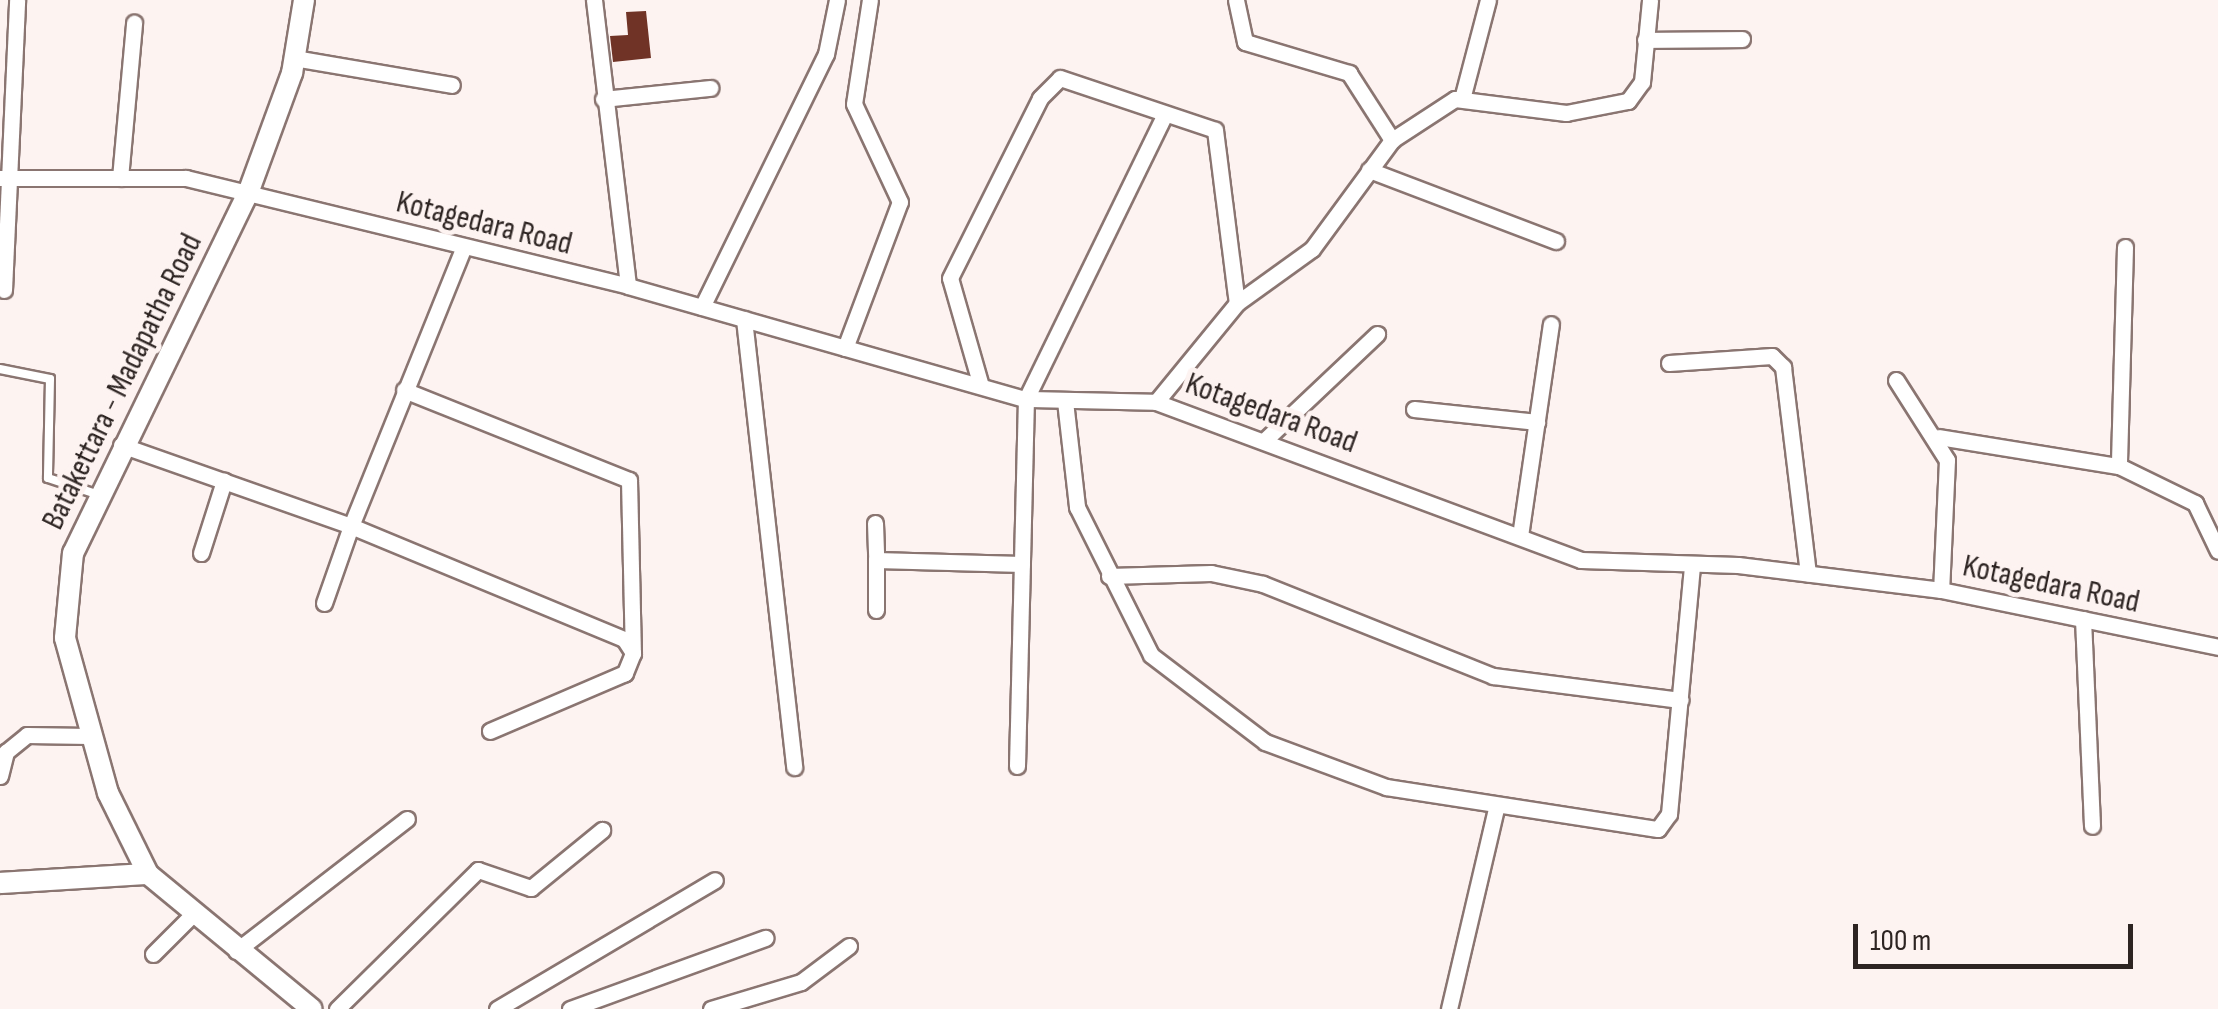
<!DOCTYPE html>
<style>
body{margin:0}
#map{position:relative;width:2218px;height:1009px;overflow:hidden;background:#fdf3f1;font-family:"Sofia Sans Condensed",sans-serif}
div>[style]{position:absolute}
.building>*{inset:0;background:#703326}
.roads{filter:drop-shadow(2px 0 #8a7571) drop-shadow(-2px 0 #8a7571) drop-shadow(0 2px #8a7571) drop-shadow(0 -2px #8a7571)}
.service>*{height:8px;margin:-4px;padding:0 4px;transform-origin:4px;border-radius:4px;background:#fff}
.minor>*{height:15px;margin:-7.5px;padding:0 7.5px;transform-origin:7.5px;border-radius:7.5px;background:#fff}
.tertiary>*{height:20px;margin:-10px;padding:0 10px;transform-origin:10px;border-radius:10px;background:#fff}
span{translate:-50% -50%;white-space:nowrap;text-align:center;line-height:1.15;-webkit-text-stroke:10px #fdf3f1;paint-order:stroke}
.street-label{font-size:32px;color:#2d2422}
.scale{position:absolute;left:1853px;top:924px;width:280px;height:45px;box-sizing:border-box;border:5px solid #2d2422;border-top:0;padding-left:12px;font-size:30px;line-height:35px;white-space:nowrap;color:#2d2422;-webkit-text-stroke:8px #fdf3f1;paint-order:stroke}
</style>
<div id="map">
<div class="building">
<i style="clip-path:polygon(646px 11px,651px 58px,613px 62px,610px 36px,628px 35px,626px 12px)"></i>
</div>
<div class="roads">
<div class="service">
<i style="left:0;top:369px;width:51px;rotate:11.3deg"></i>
<i style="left:50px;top:379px;width:99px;rotate:91.2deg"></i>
<i style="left:48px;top:478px;width:54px;rotate:18.4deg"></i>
</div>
<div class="minor">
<i style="left:594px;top:0;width:288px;rotate:83.2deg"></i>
<i style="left:1236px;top:0;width:43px;rotate:77.9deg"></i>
<i style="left:1245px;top:42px;width:109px;rotate:16.6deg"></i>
<i style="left:1349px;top:73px;width:80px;rotate:57.3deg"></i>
<i style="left:1645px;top:40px;width:97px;rotate:-0.6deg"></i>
<i style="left:294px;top:58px;width:160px;rotate:9.7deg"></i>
<i style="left:603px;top:99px;width:108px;rotate:-5.9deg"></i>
<i style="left:1462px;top:99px;width:102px;rotate:-75.3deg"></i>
<i style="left:1369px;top:170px;width:200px;rotate:20.8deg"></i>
<i style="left:0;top:178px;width:186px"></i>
<i style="left:186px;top:178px;width:455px;rotate:13.7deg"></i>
<i style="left:628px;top:286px;width:414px;rotate:15.9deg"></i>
<i style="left:1026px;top:399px;width:130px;rotate:1.3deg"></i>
<i style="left:1156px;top:402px;width:453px;rotate:20.4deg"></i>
<i style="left:1581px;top:560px;width:157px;rotate:1.8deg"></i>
<i style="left:1738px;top:565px;width:205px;rotate:7deg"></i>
<i style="left:1941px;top:590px;width:283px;rotate:11.6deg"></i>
<i style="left:120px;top:178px;width:156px;rotate:-84.8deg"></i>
<i style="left:2125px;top:247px;width:219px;rotate:91.6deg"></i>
<i style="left:2119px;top:466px;width:85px;rotate:26deg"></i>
<i style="left:2195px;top:503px;width:53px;rotate:64.4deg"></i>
<i style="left:4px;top:290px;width:290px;rotate:-87.4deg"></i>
<i style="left:702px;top:307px;width:282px;rotate:-63.9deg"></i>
<i style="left:826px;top:54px;width:55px;rotate:-78.5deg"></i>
<i style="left:744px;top:319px;width:451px;rotate:83.6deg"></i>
<i style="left:845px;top:348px;width:156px;rotate:-69.4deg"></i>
<i style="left:900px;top:202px;width:108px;rotate:-115.1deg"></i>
<i style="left:854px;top:104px;width:105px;rotate:-81.3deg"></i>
<i style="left:1669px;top:363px;width:103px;rotate:-3.9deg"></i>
<i style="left:1772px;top:356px;width:16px;rotate:45deg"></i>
<i style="left:1783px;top:367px;width:208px;rotate:83.1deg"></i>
<i style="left:1896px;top:380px;width:95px;rotate:57.5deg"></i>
<i style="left:1947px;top:460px;width:130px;rotate:92.6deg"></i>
<i style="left:981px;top:386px;width:112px;rotate:-106deg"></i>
<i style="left:950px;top:278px;width:201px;rotate:-63.4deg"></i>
<i style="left:1040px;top:98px;width:28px;rotate:-45deg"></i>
<i style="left:1060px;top:78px;width:163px;rotate:18.5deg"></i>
<i style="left:1215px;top:130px;width:174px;rotate:82.8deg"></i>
<i style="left:404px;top:390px;width:242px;rotate:21.8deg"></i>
<i style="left:629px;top:480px;width:171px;rotate:88.7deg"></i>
<i style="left:1065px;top:401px;width:107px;rotate:83.5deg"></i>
<i style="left:1077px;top:507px;width:165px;rotate:63.4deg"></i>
<i style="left:1151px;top:655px;width:143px;rotate:37.3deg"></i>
<i style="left:1265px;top:742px;width:129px;rotate:20.4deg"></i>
<i style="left:1386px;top:787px;width:275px;rotate:8.8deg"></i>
<i style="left:1658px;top:829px;width:19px;rotate:-54deg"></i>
<i style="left:1669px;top:814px;width:250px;rotate:-84.7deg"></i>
<i style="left:1156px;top:402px;width:128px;rotate:-50.7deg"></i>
<i style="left:1237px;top:303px;width:92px;rotate:-35.8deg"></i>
<i style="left:1312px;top:249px;width:135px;rotate:-53.7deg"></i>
<i style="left:1392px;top:140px;width:75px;rotate:-33.1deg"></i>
<i style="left:1455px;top:99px;width:112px;rotate:7.2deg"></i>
<i style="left:1566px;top:113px;width:63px;rotate:-11deg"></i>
<i style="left:1628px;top:101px;width:24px;rotate:-54deg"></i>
<i style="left:1642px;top:82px;width:82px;rotate:-84.4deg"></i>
<i style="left:1414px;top:409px;width:124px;rotate:6deg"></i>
<i style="left:1939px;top:437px;width:182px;rotate:9.2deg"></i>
<i style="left:1266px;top:439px;width:153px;rotate:-43.4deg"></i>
<i style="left:121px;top:445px;width:244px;rotate:19.4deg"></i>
<i style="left:351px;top:526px;width:299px;rotate:-68deg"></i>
<i style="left:875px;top:523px;width:37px;rotate:88deg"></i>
<i style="left:1520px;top:536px;width:214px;rotate:-81.7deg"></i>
<i style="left:201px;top:553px;width:76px;rotate:-72.3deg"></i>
<i style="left:1109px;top:576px;width:102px;rotate:-1.7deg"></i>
<i style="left:1211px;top:573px;width:53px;rotate:11.9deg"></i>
<i style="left:1263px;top:584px;width:248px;rotate:21.8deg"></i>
<i style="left:1493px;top:676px;width:189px;rotate:7.3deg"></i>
<i style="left:324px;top:603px;width:82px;rotate:-70.7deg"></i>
<i style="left:351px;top:526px;width:295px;rotate:22.5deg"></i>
<i style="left:624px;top:639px;width:17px;rotate:57deg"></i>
<i style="left:633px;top:653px;width:22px;rotate:112deg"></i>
<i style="left:625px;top:673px;width:147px;rotate:156.8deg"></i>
<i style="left:876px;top:610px;width:50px;rotate:-90deg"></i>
<i style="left:876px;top:560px;width:146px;rotate:1.6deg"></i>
<i style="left:2083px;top:619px;width:207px;rotate:87.5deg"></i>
<i style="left:1017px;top:766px;width:367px;rotate:-88.6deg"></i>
<i style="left:1026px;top:399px;width:315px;rotate:-64deg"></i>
<i style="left:0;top:776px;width:25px;rotate:-76deg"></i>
<i style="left:6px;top:752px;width:27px;rotate:-39deg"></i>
<i style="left:27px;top:735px;width:62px;rotate:0.9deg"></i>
<i style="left:236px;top:951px;width:216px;rotate:-37.7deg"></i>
<i style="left:153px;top:954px;width:57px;rotate:-45deg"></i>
<i style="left:337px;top:1009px;width:198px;rotate:-44.6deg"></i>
<i style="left:478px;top:870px;width:56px;rotate:18.8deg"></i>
<i style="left:531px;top:888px;width:92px;rotate:-39.2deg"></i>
<i style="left:497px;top:1009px;width:253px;rotate:-30.6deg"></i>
<i style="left:570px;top:1009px;width:208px;rotate:-20deg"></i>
<i style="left:711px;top:1009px;width:94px;rotate:-16.7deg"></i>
<i style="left:801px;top:982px;width:60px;rotate:-36.9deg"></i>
<i style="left:1449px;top:1009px;width:205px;rotate:-76.8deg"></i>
</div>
<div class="tertiary">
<i style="left:304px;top:0;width:74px;rotate:99.3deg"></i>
<i style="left:292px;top:73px;width:128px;rotate:110.1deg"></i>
<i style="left:248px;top:193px;width:400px;rotate:115.9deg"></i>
<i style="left:73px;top:553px;width:85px;rotate:95.4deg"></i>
<i style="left:65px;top:638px;width:161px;rotate:74.5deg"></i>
<i style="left:108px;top:793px;width:90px;rotate:63.7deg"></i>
<i style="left:148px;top:874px;width:212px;rotate:39.5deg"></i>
<i style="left:0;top:883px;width:148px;rotate:-3.5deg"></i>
</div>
</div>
<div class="street-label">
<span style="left:484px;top:224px;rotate:14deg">Kotagedara Road</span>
<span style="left:123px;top:382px;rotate:-64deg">Batakettara - Madapatha Road</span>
<span style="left:1271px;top:414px;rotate:20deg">Kotagedara Road</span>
<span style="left:2051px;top:585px;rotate:12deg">Kotagedara Road</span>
</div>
<div class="scale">100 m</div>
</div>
